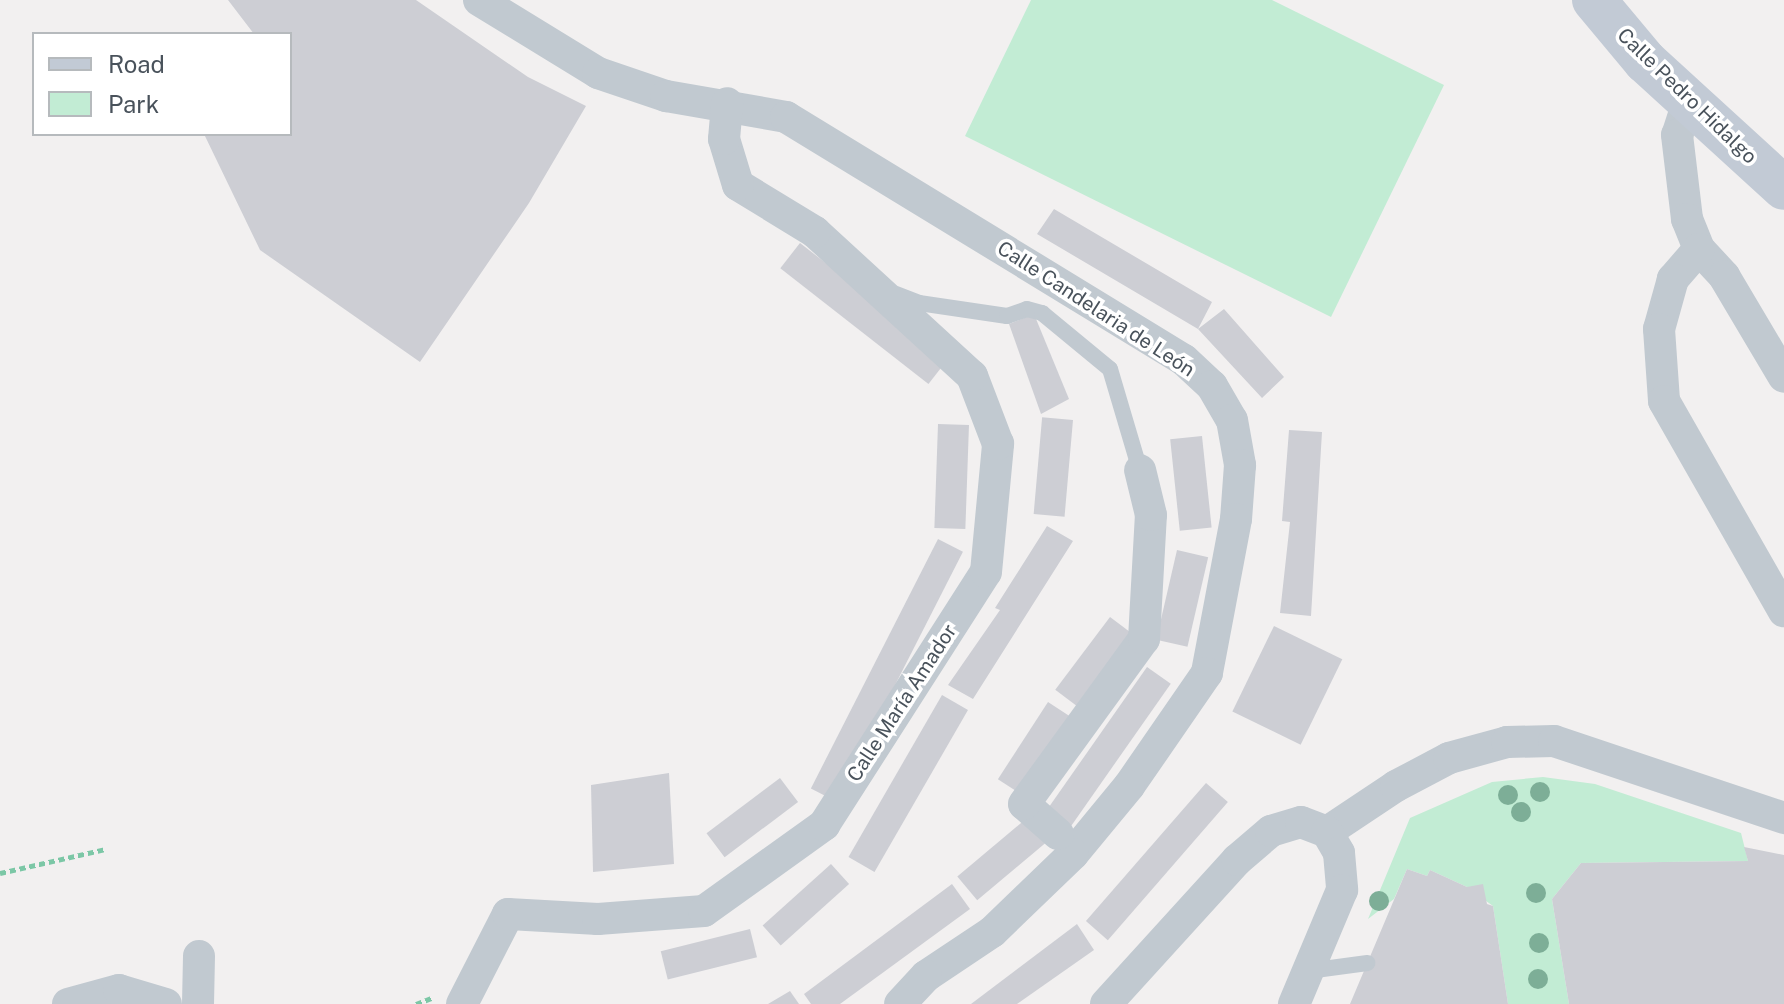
<!DOCTYPE html>
<meta charset="utf-8">
<style>
body{margin:0}
#map{position:relative;width:1784px;height:1004px;overflow:hidden;background:#f2f0f0;font-family:"Public Sans",sans-serif}
div>[style]{position:absolute}
.green>*{inset:0;background:#c2ecd4}
.building>*{inset:0;background:#cdced4;transform-origin:0 0}
.path>*{height:5px;margin-top:-2.5px;transform-origin:0;background:repeating-linear-gradient(90deg,#7cc7a6 0 6px,transparent 0 10px)}
.lane>*{height:16px;margin:-8px;padding:0 8px;transform-origin:8px;border-radius:8px;background:#c1c9d0}
.street>*{height:32px;margin:-16px;padding:0 16px;transform-origin:16px;border-radius:16px;background:#c1c9d0}
.secondary>*{height:44px;margin:-22px;padding:0 22px;transform-origin:22px;border-radius:22px;background:#c2cad5}
.trees>*{width:20px;height:20px;margin:-10px;border-radius:50%;background:#7dae97}
span{translate:-50% -50%;white-space:nowrap;text-align:center;line-height:1.15;-webkit-text-stroke:7px #fff;paint-order:stroke}
.street-label{font-size:20px;color:#49525b}
.legend{position:absolute;left:32px;top:32px;width:260px;height:104px;box-sizing:border-box;background:#fff;border:2px solid #b6babd;margin:0;padding:10px 14px;list-style:none;font-size:24px;color:#49525b}
.legend li{display:flex;align-items:center;gap:16px;height:40px}
.legend b{width:40px;border:2px solid #b6babd}
</style>
<div id="map">
<div class="green">
<i style="clip-path:polygon(1031px 0,1272px 0,1444px 85px,1331px 317px,965px 136px)"></i>
<i style="clip-path:polygon(1543px 777px,1595px 784px,1741px 833px,1748px 861px,1581px 863px,1552px 899px,1569px 1004px,1508px 1004px,1493px 906px,1467px 887px,1430px 870px,1427px 876px,1407px 869px,1394px 899px,1368px 919px,1410px 818px,1492px 782px)"></i>
</div>
<div class="building">
<i style="clip-path:polygon(228px 0,416px 0,528px 77px,586px 106px,529px 203px,420px 362px,260px 250px,204px 134px,290px 134px,290px 34px,254px 34px)"></i>
<i style="clip-path:polygon(1054px 209px,1212px 302px,1198px 329px,1224px 309px,1284px 377px,1262px 398px,1198px 329px,1037px 234px)"></i>
<i style="left:800px;top:243px;width:188px;height:32px;rotate:38deg"></i>
<i style="clip-path:polygon(1034px 314px,1069px 399px,1041px 414px,1009px 324px)"></i>
<i style="left:1073px;top:420px;width:97px;height:31px;rotate:95deg"></i>
<i style="left:938px;top:424px;width:31px;height:104px;rotate:2deg"></i>
<i style="clip-path:polygon(1289px 430px,1322px 432px,1311px 616px,1280px 613px,1290px 522px,1282px 521px)"></i>
<i style="left:1202px;top:436px;width:92px;height:32px;rotate:84deg"></i>
<i style="clip-path:polygon(1047px 526px,1073px 541px,973px 699px,948px 685px,1000px 610px,995px 608px)"></i>
<i style="left:938px;top:539px;width:28px;height:280px;rotate:27deg"></i>
<i style="left:1177px;top:550px;width:32px;height:92px;rotate:13deg"></i>
<i style="left:1110px;top:617px;width:30px;height:91px;rotate:37deg"></i>
<i style="left:1274px;top:626px;width:76px;height:95px;rotate:26deg"></i>
<i style="left:1147px;top:667px;width:29px;height:181px;rotate:35deg"></i>
<i style="left:942px;top:695px;width:30px;height:187px;rotate:30deg"></i>
<i style="left:1048px;top:702px;width:31px;height:92px;rotate:33deg"></i>
<i style="clip-path:polygon(669px 773px,674px 864px,593px 872px,591px 785px)"></i>
<i style="left:780px;top:778px;width:30px;height:92px;rotate:53deg"></i>
<i style="left:1206px;top:783px;width:29px;height:183px;rotate:41deg"></i>
<i style="left:1027px;top:818px;width:31px;height:91px;rotate:50deg"></i>
<i style="clip-path:polygon(1744px 847px,1784px 855px,1784px 1004px,1569px 1004px,1552px 899px,1581px 863px,1748px 861px)"></i>
<i style="left:831px;top:864px;width:27px;height:92px;rotate:48deg"></i>
<i style="clip-path:polygon(1407px 869px,1427px 876px,1430px 870px,1467px 887px,1483px 884px,1487px 904px,1493px 906px,1508px 1004px,1350px 1004px)"></i>
<i style="clip-path:polygon(952px 884px,970px 909px,840px 1004px,811px 1004px,804px 994px)"></i>
<i style="clip-path:polygon(1077px 924px,1094px 950px,1017px 1004px,971px 1004px)"></i>
<i style="left:750px;top:929px;width:29px;height:92px;rotate:76deg"></i>
<i style="clip-path:polygon(790px 991px,799px 1004px,768px 1004px)"></i>
</div>
<div class="path">
<i style="left:0;top:873px;width:109px;rotate:-12.8deg"></i>
<i style="left:416px;top:1004px;width:19px;rotate:-21deg"></i>
</div>
<div class="lane">
<i style="left:896px;top:294px;width:25px;rotate:21deg"></i>
<i style="left:919px;top:303px;width:89px;rotate:8.4deg"></i>
<i style="left:1007px;top:316px;width:21px;rotate:-19deg"></i>
<i style="left:1027px;top:309px;width:16px;rotate:15deg"></i>
<i style="left:1042px;top:313px;width:88px;rotate:39.5deg"></i>
<i style="left:1110px;top:369px;width:105px;rotate:73.5deg"></i>
<i style="left:1308px;top:971px;width:60px;rotate:-7.7deg"></i>
</div>
<div class="street">
<i style="left:479px;top:0;width:140px;rotate:31.5deg"></i>
<i style="left:598px;top:73px;width:72px;rotate:18.7deg"></i>
<i style="left:666px;top:96px;width:122px;rotate:9.9deg"></i>
<i style="left:786px;top:117px;width:466px;rotate:31.4deg"></i>
<i style="left:1184px;top:360px;width:38px;rotate:43deg"></i>
<i style="left:1212px;top:386px;width:39px;rotate:60deg"></i>
<i style="left:1232px;top:420px;width:46px;rotate:79.9deg"></i>
<i style="left:1240px;top:465px;width:54px;rotate:94.2deg"></i>
<i style="left:1236px;top:519px;width:157px;rotate:100.7deg"></i>
<i style="left:1207px;top:673px;width:137px;rotate:124.6deg"></i>
<i style="left:1129px;top:786px;width:88px;rotate:129.5deg"></i>
<i style="left:1073px;top:854px;width:112px;rotate:136.1deg"></i>
<i style="left:992px;top:932px;width:79px;rotate:146.3deg"></i>
<i style="left:926px;top:976px;width:38px;rotate:133deg"></i>
<i style="left:1689px;top:99px;width:38px;rotate:108deg"></i>
<i style="left:1677px;top:135px;width:85px;rotate:83.2deg"></i>
<i style="left:1687px;top:219px;width:32px;rotate:68deg"></i>
<i style="left:1699px;top:249px;width:37px;rotate:47deg"></i>
<i style="left:1724px;top:276px;width:117px;rotate:59.3deg"></i>
<i style="left:1699px;top:249px;width:40px;rotate:131deg"></i>
<i style="left:1673px;top:279px;width:52px;rotate:105.6deg"></i>
<i style="left:1659px;top:329px;width:72px;rotate:86deg"></i>
<i style="left:1664px;top:401px;width:242px;rotate:60.3deg"></i>
<i style="left:1327px;top:832px;width:83px;rotate:-33.7deg"></i>
<i style="left:1396px;top:786px;width:60px;rotate:-27.8deg"></i>
<i style="left:1449px;top:758px;width:60px;rotate:-15.4deg"></i>
<i style="left:1507px;top:742px;width:47px;rotate:-1.2deg"></i>
<i style="left:1554px;top:741px;width:243px;rotate:18.5deg"></i>
<i style="left:1058px;top:834px;width:45px;rotate:-138.6deg"></i>
<i style="left:1024px;top:804px;width:204px;rotate:-54deg"></i>
<i style="left:1144px;top:639px;width:124px;rotate:-86.8deg"></i>
<i style="left:1151px;top:515px;width:46px;rotate:-103.7deg"></i>
<i style="left:68px;top:1004px;width:53px;rotate:-15.4deg"></i>
<i style="left:119px;top:990px;width:49px;rotate:16.6deg"></i>
<i style="left:198px;top:1004px;width:48px;rotate:-88.8deg"></i>
<i style="left:462px;top:1004px;width:101px;rotate:-62.9deg"></i>
<i style="left:508px;top:914px;width:90px;rotate:3.2deg"></i>
<i style="left:598px;top:919px;width:106px;rotate:-4.3deg"></i>
<i style="left:704px;top:911px;width:148px;rotate:-35.6deg"></i>
<i style="left:824px;top:825px;width:300px;rotate:-57.4deg"></i>
<i style="left:986px;top:572px;width:129px;rotate:-84.6deg"></i>
<i style="left:998px;top:444px;width:73px;rotate:-110.9deg"></i>
<i style="left:972px;top:376px;width:213px;rotate:-137.5deg"></i>
<i style="left:815px;top:232px;width:90px;rotate:-148.6deg"></i>
<i style="left:738px;top:185px;width:48px;rotate:-106.9deg"></i>
<i style="left:724px;top:139px;width:36px;rotate:-85deg"></i>
<i style="left:1106px;top:1004px;width:195px;rotate:-47.7deg"></i>
<i style="left:1237px;top:860px;width:45px;rotate:-40.5deg"></i>
<i style="left:1271px;top:831px;width:31px;rotate:-17deg"></i>
<i style="left:1301px;top:822px;width:28px;rotate:21deg"></i>
<i style="left:1327px;top:832px;width:24px;rotate:60deg"></i>
<i style="left:1339px;top:853px;width:37px;rotate:85deg"></i>
<i style="left:1342px;top:890px;width:124px;rotate:112.8deg"></i>
</div>
<div class="secondary">
<i style="left:1594px;top:0;width:80px;rotate:50.1deg"></i>
<i style="left:1645px;top:61px;width:188px;rotate:42.4deg"></i>
</div>
<div class="trees">
<i style="left:1540px;top:792px"></i>
<i style="left:1508px;top:795px"></i>
<i style="left:1521px;top:812px"></i>
<i style="left:1536px;top:893px"></i>
<i style="left:1379px;top:901px"></i>
<i style="left:1539px;top:943px"></i>
<i style="left:1538px;top:979px"></i>
</div>
<div class="street-label">
<span style="left:1687px;top:96px;rotate:44deg">Calle Pedro Hidalgo</span>
<span style="left:1096px;top:309px;rotate:33deg">Calle Candelaria de León</span>
<span style="left:902px;top:703px;rotate:-57deg">Calle María Amador</span>
</div>
<ul class="legend">
<li><b style="height:10px;background:#c2cad5"></b>Road</li>
<li><b style="height:22px;background:#c2ecd4"></b>Park</li>
</ul>
</div>
